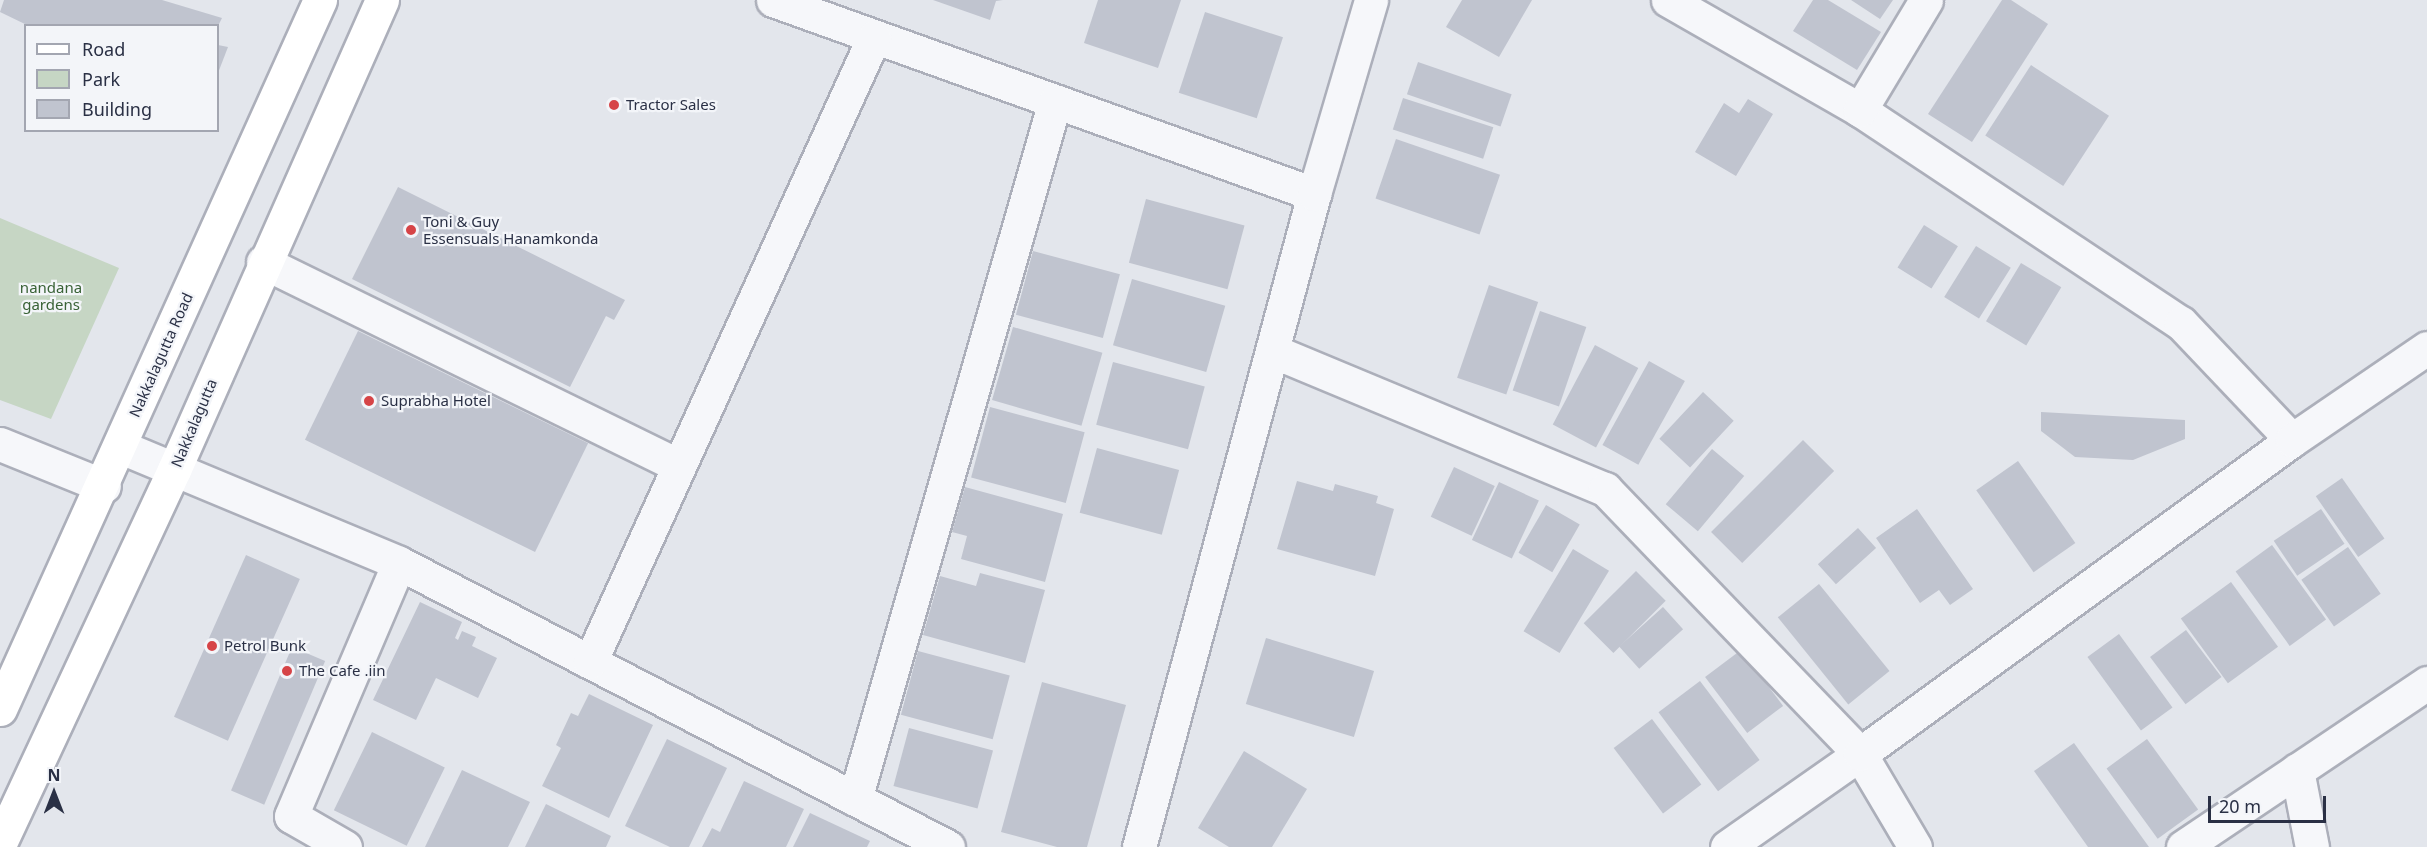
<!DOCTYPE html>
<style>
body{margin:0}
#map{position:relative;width:2427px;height:847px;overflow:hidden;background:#e3e6ec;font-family:"Noto Sans",sans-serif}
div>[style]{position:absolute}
.green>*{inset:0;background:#c6d6c4}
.building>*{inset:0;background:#c0c4cf;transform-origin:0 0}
.roads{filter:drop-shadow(2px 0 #acafba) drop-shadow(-2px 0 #acafba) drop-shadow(0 2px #acafba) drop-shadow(0 -2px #acafba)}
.minor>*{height:33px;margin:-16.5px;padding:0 16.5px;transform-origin:16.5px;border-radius:16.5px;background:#f6f7fa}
.primary>*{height:33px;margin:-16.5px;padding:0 16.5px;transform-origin:16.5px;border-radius:16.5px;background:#fff}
.dots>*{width:16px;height:16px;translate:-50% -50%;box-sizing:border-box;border:3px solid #f3f5f9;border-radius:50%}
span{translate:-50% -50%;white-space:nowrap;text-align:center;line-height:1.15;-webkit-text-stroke:4.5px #f3f5f9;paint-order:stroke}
.poi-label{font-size:15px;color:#2a3045}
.left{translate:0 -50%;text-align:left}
.park-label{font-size:15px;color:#396236}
.street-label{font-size:15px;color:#2a3045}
.legend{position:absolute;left:24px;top:24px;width:195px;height:108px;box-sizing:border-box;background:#f3f5f9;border:2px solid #a3a6b1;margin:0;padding:8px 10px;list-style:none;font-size:18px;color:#2a3045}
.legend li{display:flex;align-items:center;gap:12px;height:30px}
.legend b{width:30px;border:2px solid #a3a6b1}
.north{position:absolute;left:24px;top:763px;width:60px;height:60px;-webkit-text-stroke:4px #f3f5f9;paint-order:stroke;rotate:0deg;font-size:16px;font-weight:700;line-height:24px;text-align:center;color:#2a3045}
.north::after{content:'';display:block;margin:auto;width:21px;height:27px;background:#2a3045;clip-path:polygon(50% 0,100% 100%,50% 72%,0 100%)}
.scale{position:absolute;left:2208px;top:796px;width:118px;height:27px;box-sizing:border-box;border:3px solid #2a3045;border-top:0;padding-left:8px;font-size:18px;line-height:21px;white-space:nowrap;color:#2a3045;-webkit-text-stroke:4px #f3f5f9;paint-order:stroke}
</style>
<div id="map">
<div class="green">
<i style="clip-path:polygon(0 218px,119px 268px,51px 419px,0 400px)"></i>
</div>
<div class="building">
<i style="clip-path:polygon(4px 0,162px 0,222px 18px,218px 26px,29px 26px,0 12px)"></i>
<i style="clip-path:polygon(933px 0,1003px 0,996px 1px,990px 20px)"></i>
<i style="clip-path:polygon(1098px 0,1181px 0,1158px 68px,1084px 43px)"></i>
<i style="clip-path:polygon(1462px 0,1532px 0,1499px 57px,1446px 27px)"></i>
<i style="clip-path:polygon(1813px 0,1828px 0,1881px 32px,1857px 70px,1793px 31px)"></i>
<i style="clip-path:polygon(1851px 0,1893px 0,1880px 19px)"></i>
<i style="clip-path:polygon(2002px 0,2011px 0,2048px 24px,1972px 142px,1928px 114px)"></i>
<i style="left:1205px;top:12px;width:82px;height:85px;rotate:18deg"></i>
<i style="clip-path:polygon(218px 45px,228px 47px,218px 73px)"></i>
<i style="left:1418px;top:62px;width:99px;height:34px;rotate:19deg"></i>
<i style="left:2031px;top:65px;width:93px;height:84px;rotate:33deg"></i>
<i style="left:1403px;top:98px;width:95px;height:33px;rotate:18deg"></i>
<i style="clip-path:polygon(1748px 99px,1773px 114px,1736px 176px,1695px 152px,1724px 103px,1739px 113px)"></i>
<i style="left:1396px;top:139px;width:110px;height:63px;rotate:19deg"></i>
<i style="clip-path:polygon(398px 187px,625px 300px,614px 320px,606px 316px,570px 387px,352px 279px)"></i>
<i style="left:1146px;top:199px;width:102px;height:66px;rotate:15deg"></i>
<i style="left:1924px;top:225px;width:40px;height:50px;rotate:32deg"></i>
<i style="left:1976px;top:246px;width:41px;height:60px;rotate:32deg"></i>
<i style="left:1033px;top:251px;width:90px;height:66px;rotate:15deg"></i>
<i style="left:2021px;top:263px;width:47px;height:68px;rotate:31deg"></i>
<i style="left:1132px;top:279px;width:97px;height:69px;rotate:16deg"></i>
<i style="left:1489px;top:285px;width:52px;height:98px;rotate:19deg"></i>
<i style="left:1540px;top:311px;width:49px;height:84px;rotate:19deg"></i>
<i style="left:1013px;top:327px;width:93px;height:76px;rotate:16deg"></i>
<i style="left:358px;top:331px;width:256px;height:121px;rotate:26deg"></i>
<i style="left:1595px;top:345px;width:49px;height:90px;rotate:28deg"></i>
<i style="left:1649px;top:361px;width:41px;height:96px;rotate:29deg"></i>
<i style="left:1113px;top:362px;width:95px;height:65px;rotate:15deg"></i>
<i style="left:1703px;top:392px;width:42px;height:64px;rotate:43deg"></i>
<i style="left:990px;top:407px;width:98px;height:73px;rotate:15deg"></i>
<i style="clip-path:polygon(2041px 412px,2185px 420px,2185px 439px,2133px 460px,2075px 457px,2041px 431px)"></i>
<i style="left:1803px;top:440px;width:44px;height:130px;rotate:45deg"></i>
<i style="left:1097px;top:448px;width:85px;height:67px;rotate:15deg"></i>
<i style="left:1712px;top:449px;width:42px;height:72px;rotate:40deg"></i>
<i style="left:2018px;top:461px;width:100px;height:51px;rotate:55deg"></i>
<i style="left:1454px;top:467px;width:45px;height:55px;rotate:25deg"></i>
<i style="left:2342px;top:478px;width:74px;height:32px;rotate:55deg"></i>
<i style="clip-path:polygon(1297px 481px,1333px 491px,1335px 484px,1378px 496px,1376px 503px,1394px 509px,1375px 576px,1277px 549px)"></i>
<i style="left:1499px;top:482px;width:44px;height:64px;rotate:25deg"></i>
<i style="clip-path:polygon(965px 487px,1063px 514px,1045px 582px,961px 559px,967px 536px,952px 532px)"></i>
<i style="left:1546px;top:505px;width:39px;height:55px;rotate:30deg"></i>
<i style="clip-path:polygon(1917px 509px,1973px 589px,1950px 605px,1939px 590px,1920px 603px,1876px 538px)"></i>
<i style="left:2321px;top:509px;width:42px;height:57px;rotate:56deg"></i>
<i style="left:1858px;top:528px;width:27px;height:54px;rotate:48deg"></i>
<i style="left:2272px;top:545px;width:92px;height:45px;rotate:54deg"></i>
<i style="left:2348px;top:547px;width:57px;height:57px;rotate:55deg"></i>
<i style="left:1573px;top:549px;width:42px;height:96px;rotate:31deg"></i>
<i style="left:246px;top:555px;width:59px;height:177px;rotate:24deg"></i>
<i style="left:1636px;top:571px;width:42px;height:74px;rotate:45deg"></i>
<i style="clip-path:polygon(980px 573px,1045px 590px,1025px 663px,923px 635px,940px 576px,976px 586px)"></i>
<i style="left:2231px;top:582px;width:80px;height:62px;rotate:54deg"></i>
<i style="left:1819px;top:584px;width:112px;height:53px;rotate:51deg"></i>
<i style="clip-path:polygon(420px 602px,462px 622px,455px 638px,458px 640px,462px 631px,476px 637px,472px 646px,497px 658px,478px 698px,436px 678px,416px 720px,373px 700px)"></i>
<i style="left:1663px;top:607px;width:30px;height:59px;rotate:48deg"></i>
<i style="left:2186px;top:630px;width:59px;height:45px;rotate:53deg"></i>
<i style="left:2119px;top:634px;width:91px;height:39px;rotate:54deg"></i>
<i style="left:1266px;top:638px;width:113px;height:69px;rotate:17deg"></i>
<i style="left:292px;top:647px;width:36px;height:156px;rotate:23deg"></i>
<i style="left:1741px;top:650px;width:70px;height:45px;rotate:53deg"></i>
<i style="left:918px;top:651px;width:95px;height:66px;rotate:15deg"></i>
<i style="left:1700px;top:681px;width:99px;height:52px;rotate:53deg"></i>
<i style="clip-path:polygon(1042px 682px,1126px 705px,1087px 847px,1057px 847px,1001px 832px)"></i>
<i style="clip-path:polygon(589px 694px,653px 725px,609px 818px,542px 786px,561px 748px,556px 745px,571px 713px,578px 716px)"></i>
<i style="left:1652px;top:719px;width:82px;height:48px;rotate:53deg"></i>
<i style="left:909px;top:728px;width:87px;height:60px;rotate:15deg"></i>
<i style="left:372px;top:732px;width:81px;height:87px;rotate:26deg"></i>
<i style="clip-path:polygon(667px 739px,727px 768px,689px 847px,670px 847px,625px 826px)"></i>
<i style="left:2147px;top:739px;width:87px;height:50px;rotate:54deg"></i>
<i style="clip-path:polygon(2074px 743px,2149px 847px,2088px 847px,2034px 771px)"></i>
<i style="clip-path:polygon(1244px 751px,1307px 789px,1272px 847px,1229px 847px,1198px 828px)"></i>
<i style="clip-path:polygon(462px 770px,530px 802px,508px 847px,425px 847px)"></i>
<i style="clip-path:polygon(744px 781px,804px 809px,786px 847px,702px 847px,712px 828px,720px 832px)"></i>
<i style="clip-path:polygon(546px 804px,611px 836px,606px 847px,525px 847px)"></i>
<i style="clip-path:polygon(810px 813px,870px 841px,867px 847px,793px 847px)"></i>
</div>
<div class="roads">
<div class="minor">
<i style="left:773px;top:0;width:575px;rotate:19.73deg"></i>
<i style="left:1668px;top:0;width:221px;rotate:29.8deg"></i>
<i style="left:1860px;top:110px;width:385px;rotate:33.6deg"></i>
<i style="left:2181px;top:323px;width:161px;rotate:46.5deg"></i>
<i style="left:1860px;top:110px;width:128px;rotate:-59deg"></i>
<i style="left:263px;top:262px;width:463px;rotate:26.1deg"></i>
<i style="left:1273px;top:351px;width:360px;rotate:22.6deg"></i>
<i style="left:1605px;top:489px;width:368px;rotate:46.1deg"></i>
<i style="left:1860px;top:754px;width:108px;rotate:59.4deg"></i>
<i style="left:0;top:444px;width:112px;rotate:22deg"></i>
<i style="left:121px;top:447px;width:301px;rotate:22.6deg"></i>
<i style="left:399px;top:563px;width:618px;rotate:27.35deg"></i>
<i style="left:590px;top:662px;width:686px;rotate:-65.56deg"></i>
<i style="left:2297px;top:770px;width:78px;rotate:79deg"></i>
<i style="left:855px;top:799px;width:726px;rotate:-74.01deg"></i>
<i style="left:345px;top:847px;width:62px;rotate:-150.1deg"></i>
<i style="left:291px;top:816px;width:275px;rotate:-66.9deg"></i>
<i style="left:1139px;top:847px;width:676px;rotate:-75deg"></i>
<i style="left:1314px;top:194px;width:202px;rotate:-73.6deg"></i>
<i style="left:1727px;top:847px;width:162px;rotate:-35deg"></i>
<i style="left:1860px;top:754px;width:534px;rotate:-36.01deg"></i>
<i style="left:2292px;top:440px;width:163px;rotate:-34.3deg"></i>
<i style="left:2183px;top:847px;width:294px;rotate:-33.9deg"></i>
</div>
<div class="primary">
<i style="left:0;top:709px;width:778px;rotate:-65.71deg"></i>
<i style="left:0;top:843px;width:412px;rotate:-65deg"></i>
<i style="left:174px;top:470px;width:514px;rotate:-66.13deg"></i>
</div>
</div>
<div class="dots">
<i style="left:614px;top:105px;background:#d64447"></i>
<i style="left:411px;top:230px;background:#d64447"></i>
<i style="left:369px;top:401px;background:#d64447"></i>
<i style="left:212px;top:646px;background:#d64447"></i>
<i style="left:287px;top:671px;background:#d64447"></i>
</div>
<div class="poi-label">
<span class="left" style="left:626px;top:105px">Tractor Sales</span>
<span class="left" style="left:423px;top:230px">Toni &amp; Guy<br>Essensuals Hanamkonda</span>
<span class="left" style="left:381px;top:401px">Suprabha Hotel</span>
<span class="left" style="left:224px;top:646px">Petrol Bunk</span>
<span class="left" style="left:299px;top:671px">The Cafe .iin</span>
</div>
<div class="park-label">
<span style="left:51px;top:296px">nandana<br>gardens</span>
</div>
<div class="street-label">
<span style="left:161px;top:355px;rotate:-66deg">Nakkalagutta Road</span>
<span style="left:194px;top:423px;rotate:-67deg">Nakkalagutta</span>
</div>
<ul class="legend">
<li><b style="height:8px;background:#fff"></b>Road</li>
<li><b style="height:16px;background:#c6d6c4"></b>Park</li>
<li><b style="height:16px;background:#c0c4cf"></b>Building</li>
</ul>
<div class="north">N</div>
<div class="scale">20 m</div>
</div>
